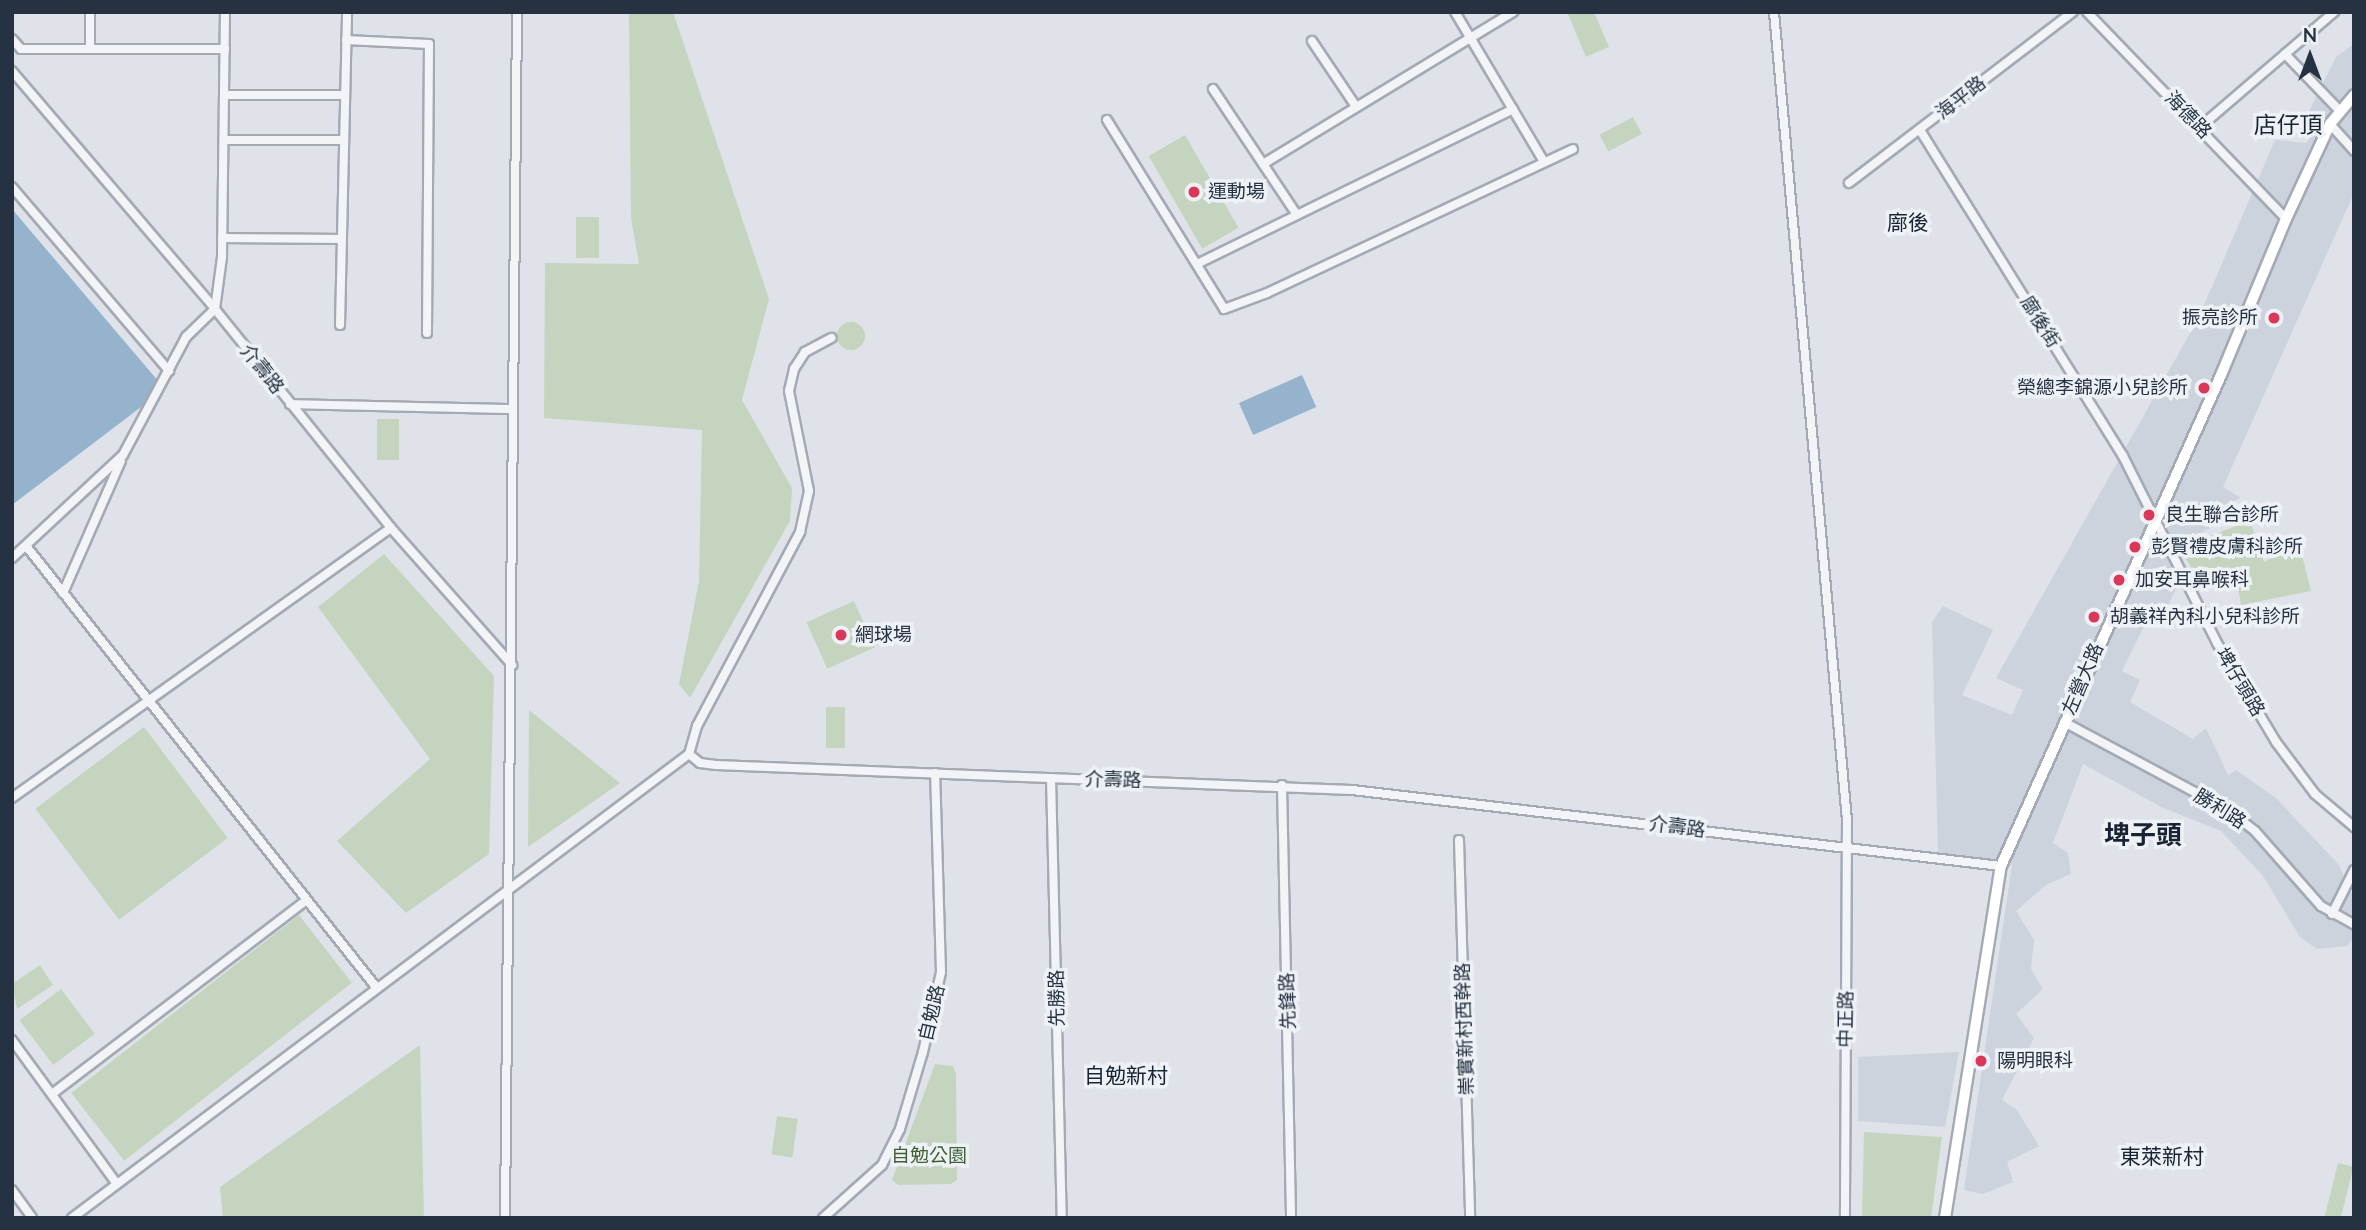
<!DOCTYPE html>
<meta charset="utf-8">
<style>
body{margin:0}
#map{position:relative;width:2366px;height:1230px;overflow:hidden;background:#dfe3e9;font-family:Mulish,"Noto Sans TC",sans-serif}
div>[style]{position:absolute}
.built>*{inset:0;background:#ccd3dc}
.green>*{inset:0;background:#c5d4bf;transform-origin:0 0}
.round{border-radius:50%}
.water>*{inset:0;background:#96b3cd;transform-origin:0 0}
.roads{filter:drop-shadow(2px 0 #a4aab4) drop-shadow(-2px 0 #a4aab4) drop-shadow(0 2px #a4aab4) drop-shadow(0 -2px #a4aab4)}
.street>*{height:8px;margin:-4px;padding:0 4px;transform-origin:4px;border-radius:4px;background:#f2f4f7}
.secondary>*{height:10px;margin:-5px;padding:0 5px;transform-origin:5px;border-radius:5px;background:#fff}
.dots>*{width:19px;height:19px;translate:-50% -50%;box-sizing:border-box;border:4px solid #eef2f7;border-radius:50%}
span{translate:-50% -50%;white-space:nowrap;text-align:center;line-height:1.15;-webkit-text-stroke:7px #eef2f7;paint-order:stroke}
.street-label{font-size:19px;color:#263242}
.poi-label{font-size:19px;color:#263242}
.left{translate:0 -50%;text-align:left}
.right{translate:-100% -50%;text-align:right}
.park-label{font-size:19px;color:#3d5f32}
.neighbourhood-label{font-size:21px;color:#182333}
.quarter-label{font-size:23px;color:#182333}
.district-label{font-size:26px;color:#182333;font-weight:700}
.frame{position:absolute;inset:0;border:14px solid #263242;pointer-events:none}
.north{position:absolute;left:2275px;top:21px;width:70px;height:70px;-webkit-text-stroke:5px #eef2f7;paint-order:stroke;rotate:0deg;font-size:19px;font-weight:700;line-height:28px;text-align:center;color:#263242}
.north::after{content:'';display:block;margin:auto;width:24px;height:32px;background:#263242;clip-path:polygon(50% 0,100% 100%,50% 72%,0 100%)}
</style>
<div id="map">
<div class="built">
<i style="clip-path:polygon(2354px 44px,2354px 193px,2223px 487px,2241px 498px,2221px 506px,2225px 521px,2163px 550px,2179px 582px,2159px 625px,2147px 620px,2122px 671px,2140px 680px,2130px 702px,2193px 739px,2206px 728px,2228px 775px,2236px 770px,2276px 798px,2339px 865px,2354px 899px,2354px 937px,2347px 946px,2317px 949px,2300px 937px,2263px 876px,2221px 831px,2161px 807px,2083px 764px,2053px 843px,2068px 853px,2071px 874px,2046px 885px,2016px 911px,2034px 940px,2031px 969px,2043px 989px,2016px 1014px,2034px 1038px,2002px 1100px,2017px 1110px,2039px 1146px,2007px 1162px,2013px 1182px,1983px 1194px,1964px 1190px,2012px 865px,1938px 854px,1932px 622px,1943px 606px,1993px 630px,1962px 695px,2012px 715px,2023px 690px,1996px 678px,2198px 319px,2275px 140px,2307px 143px,2317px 122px,2308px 113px,2336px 57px)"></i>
<i style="clip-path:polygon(1959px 1052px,1945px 1127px,1858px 1121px,1858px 1057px)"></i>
</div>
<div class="green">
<i style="clip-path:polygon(629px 12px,673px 12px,769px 299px,742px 400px,792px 488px,790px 521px,690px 698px,679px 684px,699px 581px,702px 430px,544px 418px,545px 263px,639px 264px,631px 218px)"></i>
<i style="clip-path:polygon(1567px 12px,1594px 12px,1609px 47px,1586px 57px)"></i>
<i style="left:1633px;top:117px;width:19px;height:38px;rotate:62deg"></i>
<i style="left:1185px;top:135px;width:107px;height:42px;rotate:60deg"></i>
<i style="left:576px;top:217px;width:23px;height:41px"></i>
<i class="round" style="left:837px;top:322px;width:28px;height:28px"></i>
<i style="left:377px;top:419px;width:22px;height:41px"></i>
<i style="clip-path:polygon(2250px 521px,2264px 562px,2292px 547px,2303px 559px,2311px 591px,2241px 605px,2236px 576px,2202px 589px,2180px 547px)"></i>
<i style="clip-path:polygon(384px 554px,494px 676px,489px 854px,406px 913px,337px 841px,430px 759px,318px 607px)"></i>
<i style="left:854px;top:601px;width:51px;height:52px;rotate:66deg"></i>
<i style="left:826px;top:707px;width:19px;height:41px"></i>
<i style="clip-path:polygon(529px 710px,620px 783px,528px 847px)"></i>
<i style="left:144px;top:727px;width:139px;height:136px;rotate:53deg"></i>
<i style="left:299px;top:915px;width:86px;height:289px;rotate:52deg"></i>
<i style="clip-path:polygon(40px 965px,53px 985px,17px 1009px,12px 984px)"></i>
<i style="left:61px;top:989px;width:56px;height:52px;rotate:53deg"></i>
<i style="clip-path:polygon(420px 1045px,424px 1218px,223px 1218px,220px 1187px)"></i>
<i style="clip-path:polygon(935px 1064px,953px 1066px,956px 1074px,957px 1180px,951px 1184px,898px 1185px,892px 1180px)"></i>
<i style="left:777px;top:1116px;width:21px;height:39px;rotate:8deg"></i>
<i style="clip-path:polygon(1864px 1132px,1942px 1137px,1931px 1218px,1862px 1218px)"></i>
<i style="left:2338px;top:1163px;width:16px;height:55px;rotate:14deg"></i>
</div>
<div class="water">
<i style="clip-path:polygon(12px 209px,159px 382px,149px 401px,12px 505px)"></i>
<i style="left:1302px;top:375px;width:35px;height:69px;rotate:66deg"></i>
</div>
<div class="roads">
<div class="street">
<i style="left:90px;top:12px;width:37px;rotate:90deg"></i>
<i style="left:1455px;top:12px;width:174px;rotate:59.3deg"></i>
<i style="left:1774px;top:12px;width:811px;rotate:84.84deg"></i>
<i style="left:1847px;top:820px;width:398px;rotate:90.3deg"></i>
<i style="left:2087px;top:12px;width:287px;rotate:46.1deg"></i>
<i style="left:12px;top:39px;width:13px;rotate:48deg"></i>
<i style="left:21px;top:49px;width:204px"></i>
<i style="left:346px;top:40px;width:83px;rotate:2.8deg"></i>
<i style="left:429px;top:44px;width:289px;rotate:90.4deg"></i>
<i style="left:1312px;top:41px;width:77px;rotate:56.1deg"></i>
<i style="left:2285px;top:54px;width:78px;rotate:46deg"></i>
<i style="left:12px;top:71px;width:313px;rotate:49.5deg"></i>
<i style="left:215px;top:309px;width:281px;rotate:51.2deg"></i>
<i style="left:391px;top:528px;width:183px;rotate:48.5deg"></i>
<i style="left:1213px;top:89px;width:151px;rotate:56.3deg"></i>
<i style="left:224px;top:95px;width:121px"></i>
<i style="left:1107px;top:120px;width:222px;rotate:58.2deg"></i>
<i style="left:1224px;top:309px;width:46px;rotate:-20.4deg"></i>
<i style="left:1267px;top:293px;width:338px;rotate:-25.2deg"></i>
<i style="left:2330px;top:124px;width:36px;rotate:48deg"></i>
<i style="left:2200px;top:127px;width:177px;rotate:-40.6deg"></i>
<i style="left:1920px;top:130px;width:384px;rotate:58.1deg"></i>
<i style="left:2123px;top:456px;width:209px;rotate:63.3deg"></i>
<i style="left:2217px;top:643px;width:115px;rotate:59.2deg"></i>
<i style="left:2276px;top:742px;width:65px;rotate:53.1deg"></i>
<i style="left:2315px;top:794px;width:51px;rotate:40.2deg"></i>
<i style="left:224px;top:140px;width:120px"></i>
<i style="left:1263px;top:164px;width:293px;rotate:-31.3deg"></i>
<i style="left:1849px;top:183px;width:282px;rotate:-37.4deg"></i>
<i style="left:12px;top:187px;width:242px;rotate:49.5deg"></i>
<i style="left:222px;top:238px;width:120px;rotate:0.5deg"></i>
<i style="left:1197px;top:264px;width:352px;rotate:-26.1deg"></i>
<i style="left:340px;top:325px;width:313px;rotate:-88.7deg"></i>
<i style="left:290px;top:404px;width:223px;rotate:1.3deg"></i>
<i style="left:27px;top:547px;width:562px;rotate:51.58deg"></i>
<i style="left:12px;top:558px;width:151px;rotate:-42.9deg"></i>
<i style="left:123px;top:455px;width:134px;rotate:-61.9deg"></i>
<i style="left:186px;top:337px;width:40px;rotate:-44deg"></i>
<i style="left:215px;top:309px;width:52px;rotate:-82.3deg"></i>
<i style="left:222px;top:257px;width:245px;rotate:-89.3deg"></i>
<i style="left:63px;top:593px;width:144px;rotate:-66.3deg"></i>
<i style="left:2064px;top:722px;width:186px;rotate:28.2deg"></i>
<i style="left:2228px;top:810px;width:34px;rotate:38deg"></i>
<i style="left:2255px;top:831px;width:100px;rotate:48.7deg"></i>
<i style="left:2321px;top:906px;width:38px;rotate:29deg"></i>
<i style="left:689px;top:754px;width:14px;rotate:39deg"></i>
<i style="left:700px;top:763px;width:16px;rotate:7deg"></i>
<i style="left:716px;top:765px;width:636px;rotate:2.25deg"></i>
<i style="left:1352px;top:790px;width:653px;rotate:6.68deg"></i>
<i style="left:689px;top:754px;width:29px;rotate:-74deg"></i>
<i style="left:697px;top:726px;width:220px;rotate:-62deg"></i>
<i style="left:800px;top:532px;width:42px;rotate:-77.6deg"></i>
<i style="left:809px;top:491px;width:102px;rotate:-101.3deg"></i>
<i style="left:789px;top:391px;width:23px;rotate:-77deg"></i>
<i style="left:794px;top:369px;width:20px;rotate:-57deg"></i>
<i style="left:805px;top:352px;width:30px;rotate:-28deg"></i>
<i style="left:1051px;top:778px;width:440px;rotate:88.6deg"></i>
<i style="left:1282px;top:785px;width:433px;rotate:88.8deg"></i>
<i style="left:12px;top:798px;width:465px;rotate:-35.5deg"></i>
<i style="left:1459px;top:840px;width:378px;rotate:88.3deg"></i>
<i style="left:2332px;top:914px;width:49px;rotate:-63.4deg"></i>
<i style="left:12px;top:1040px;width:178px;rotate:53.9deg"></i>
<i style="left:52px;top:1094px;width:320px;rotate:-37.3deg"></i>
<i style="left:12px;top:1190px;width:34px;rotate:54deg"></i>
<i style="left:72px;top:1218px;width:772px;rotate:-36.94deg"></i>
<i style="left:505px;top:1218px;width:1206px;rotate:-89.43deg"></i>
<i style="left:823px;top:1218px;width:79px;rotate:-41.9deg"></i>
<i style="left:882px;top:1165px;width:40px;rotate:-63.4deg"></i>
<i style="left:900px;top:1129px;width:80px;rotate:-73.4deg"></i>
<i style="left:923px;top:1052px;width:82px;rotate:-77.3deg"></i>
<i style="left:941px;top:972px;width:199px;rotate:-91.7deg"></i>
</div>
<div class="secondary">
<i style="left:1945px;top:1218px;width:356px;rotate:-81deg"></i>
<i style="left:2001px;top:866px;width:538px;rotate:-65.86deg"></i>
<i style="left:2221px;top:375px;width:169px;rotate:-67.4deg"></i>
<i style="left:2286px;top:219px;width:105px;rotate:-65.1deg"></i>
<i style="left:2330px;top:124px;width:38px;rotate:-50deg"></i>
</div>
</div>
<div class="dots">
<i style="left:1194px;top:192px;background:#db3758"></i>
<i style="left:2274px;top:318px;background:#db3758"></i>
<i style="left:2204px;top:388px;background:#db3758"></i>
<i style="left:2149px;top:515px;background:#db3758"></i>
<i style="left:2135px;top:547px;background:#db3758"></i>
<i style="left:2119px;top:580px;background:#db3758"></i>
<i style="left:2094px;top:617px;background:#db3758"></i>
<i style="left:841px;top:635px;background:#db3758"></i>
<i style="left:1981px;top:1061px;background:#db3758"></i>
</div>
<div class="street-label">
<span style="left:1961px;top:98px;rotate:-38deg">海平路</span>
<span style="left:2188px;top:115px;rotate:46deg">海德路</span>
<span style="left:2040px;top:322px;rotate:58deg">廍後街</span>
<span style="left:262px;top:369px;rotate:52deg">介壽路</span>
<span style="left:2083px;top:679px;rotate:-67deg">左營大路</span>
<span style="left:2240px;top:682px;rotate:59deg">埤仔頭路</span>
<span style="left:1113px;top:780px;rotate:2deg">介壽路</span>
<span style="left:2220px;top:809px;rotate:32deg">勝利路</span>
<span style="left:1677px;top:827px;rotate:8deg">介壽路</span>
<span style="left:1057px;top:998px;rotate:-91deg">先勝路</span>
<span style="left:1288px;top:1001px;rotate:-92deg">先鋒路</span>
<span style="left:932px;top:1013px;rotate:-77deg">自勉路</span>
<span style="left:1846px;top:1019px;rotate:-89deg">中正路</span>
<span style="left:1465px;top:1029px;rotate:-92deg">崇實新村西幹路</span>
</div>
<div class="poi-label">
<span class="left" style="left:1208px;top:192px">運動場</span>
<span class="right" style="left:2258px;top:318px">振亮診所</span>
<span class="right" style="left:2188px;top:388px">榮總李錦源小兒診所</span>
<span class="left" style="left:2165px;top:515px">良生聯合診所</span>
<span class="left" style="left:2151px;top:547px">彭賢禮皮膚科診所</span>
<span class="left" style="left:2135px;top:580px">加安耳鼻喉科</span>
<span class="left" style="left:2110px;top:617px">胡義祥內科小兒科診所</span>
<span class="left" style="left:855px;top:635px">網球場</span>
<span class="left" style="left:1997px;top:1061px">陽明眼科</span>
</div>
<div class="park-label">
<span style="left:929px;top:1156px">自勉公園</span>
</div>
<div class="neighbourhood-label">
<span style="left:1908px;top:222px">廍後</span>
<span style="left:1126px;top:1075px">自勉新村</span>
<span style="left:2162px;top:1156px">東萊新村</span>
</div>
<div class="quarter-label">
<span style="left:2288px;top:125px">店仔頂</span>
</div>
<div class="district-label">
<span style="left:2143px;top:835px">埤子頭</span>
</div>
<div class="frame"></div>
<div class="north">N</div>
</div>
